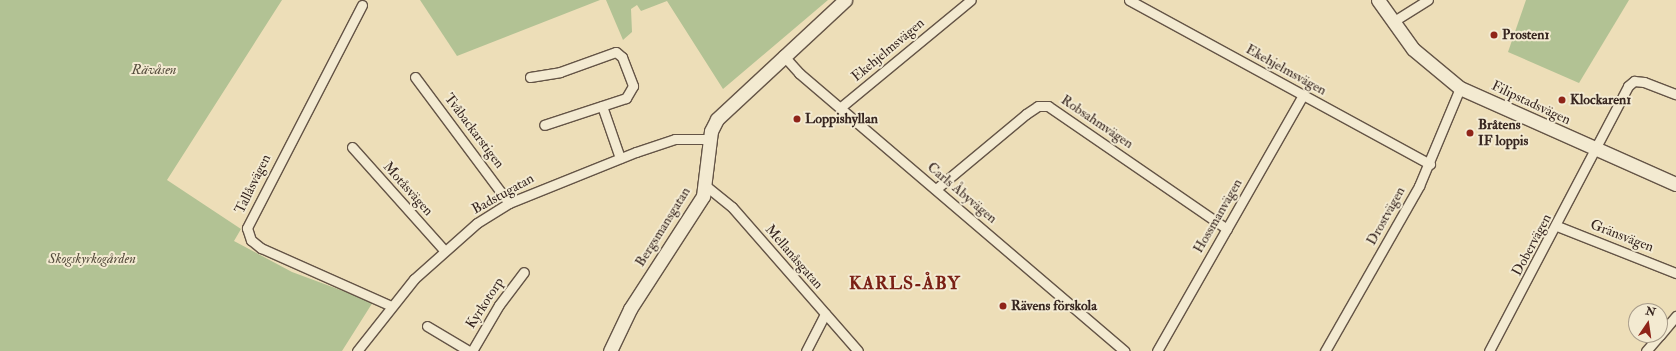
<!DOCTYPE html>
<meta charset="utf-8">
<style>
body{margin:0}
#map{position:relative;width:1676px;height:351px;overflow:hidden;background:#eddeb8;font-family:"IM FELL Double Pica",serif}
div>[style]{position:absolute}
.green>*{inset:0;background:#b2c294}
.roads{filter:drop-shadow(1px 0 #645446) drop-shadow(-1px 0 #645446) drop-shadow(0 1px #645446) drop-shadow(0 -1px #645446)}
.street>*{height:9px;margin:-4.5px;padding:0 4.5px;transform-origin:4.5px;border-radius:4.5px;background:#f3ead1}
.secondary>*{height:13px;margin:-6.5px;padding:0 6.5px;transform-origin:6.5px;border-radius:6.5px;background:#f3ead1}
.dots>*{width:11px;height:11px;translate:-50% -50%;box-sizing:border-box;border:2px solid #f3ead1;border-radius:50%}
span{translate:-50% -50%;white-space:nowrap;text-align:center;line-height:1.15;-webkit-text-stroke:4px #f3ead1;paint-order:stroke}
.poi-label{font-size:14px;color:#372620;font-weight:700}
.left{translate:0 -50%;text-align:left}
.street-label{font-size:14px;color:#372620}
.park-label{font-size:14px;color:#564d3d;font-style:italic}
.district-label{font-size:18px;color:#7a1f14;font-weight:700;letter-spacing:1px}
.north{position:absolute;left:1628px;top:303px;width:40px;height:40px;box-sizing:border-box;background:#f3ead1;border:1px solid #a89c8a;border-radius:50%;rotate:13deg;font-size:11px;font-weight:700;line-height:16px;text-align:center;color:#372620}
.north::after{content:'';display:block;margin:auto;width:14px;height:18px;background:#8f2418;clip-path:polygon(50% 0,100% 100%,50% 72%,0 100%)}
</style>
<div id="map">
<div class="green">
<i style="clip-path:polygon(0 0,282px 0,167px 180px,241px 229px,234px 241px,292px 272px,373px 302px,342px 351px,0 351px)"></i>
<i style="clip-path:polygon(420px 0,600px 0,457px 56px)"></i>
<i style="clip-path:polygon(606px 0,828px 0,723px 89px,667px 1px,641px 11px,637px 5px,631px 9px,632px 32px,623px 40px)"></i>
<i style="clip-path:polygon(1526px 0,1629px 0,1579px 83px,1508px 52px)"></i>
</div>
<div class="roads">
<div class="street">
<i style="left:1129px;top:0;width:343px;rotate:28.6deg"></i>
<i style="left:362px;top:5px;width:251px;rotate:117.3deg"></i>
<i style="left:247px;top:228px;width:13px;rotate:72deg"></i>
<i style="left:251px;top:240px;width:13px;rotate:39deg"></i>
<i style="left:261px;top:248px;width:142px;rotate:24deg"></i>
<i style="left:1394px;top:21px;width:40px;rotate:-32deg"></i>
<i style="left:783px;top:55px;width:24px;rotate:48deg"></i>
<i style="left:799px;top:73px;width:428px;rotate:40.5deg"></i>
<i style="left:415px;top:77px;width:157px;rotate:53.3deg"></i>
<i style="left:530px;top:77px;width:30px;rotate:-9deg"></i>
<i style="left:560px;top:72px;width:59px;rotate:-19.7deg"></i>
<i style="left:616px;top:52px;width:8px;rotate:40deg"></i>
<i style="left:622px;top:57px;width:31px;rotate:69deg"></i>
<i style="left:633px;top:86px;width:14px;rotate:120deg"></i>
<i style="left:626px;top:98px;width:86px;rotate:161.8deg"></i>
<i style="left:602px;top:106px;width:55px;rotate:70.9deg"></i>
<i style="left:841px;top:107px;width:168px;rotate:-39.5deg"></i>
<i style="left:352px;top:147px;width:138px;rotate:48.2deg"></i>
<i style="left:706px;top:186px;width:33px;rotate:39deg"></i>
<i style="left:732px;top:207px;width:191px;rotate:48.8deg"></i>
<i style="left:936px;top:189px;width:117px;rotate:-39.8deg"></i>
<i style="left:1026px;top:114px;width:14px;rotate:-34deg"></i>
<i style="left:1038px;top:106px;width:10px"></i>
<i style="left:1048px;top:106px;width:217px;rotate:34.5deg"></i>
<i style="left:1557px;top:226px;width:128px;rotate:21.6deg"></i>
<i style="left:427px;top:326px;width:49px;rotate:30.8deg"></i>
<i style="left:1660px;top:335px;width:25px;rotate:-50deg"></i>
<i style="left:357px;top:351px;width:92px;rotate:-51.6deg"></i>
<i style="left:414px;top:279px;width:84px;rotate:-41.6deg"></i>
<i style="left:477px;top:223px;width:38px;rotate:-32deg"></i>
<i style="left:509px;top:203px;width:137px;rotate:-21.9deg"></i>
<i style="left:636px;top:152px;width:41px;rotate:-18.4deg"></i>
<i style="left:675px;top:139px;width:35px"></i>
<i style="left:472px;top:351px;width:53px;rotate:-59.6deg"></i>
<i style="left:499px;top:305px;width:41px;rotate:-52.9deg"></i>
<i style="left:806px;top:351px;width:42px;rotate:-62.8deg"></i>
<i style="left:1157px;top:351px;width:295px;rotate:-60.3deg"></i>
<i style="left:1325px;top:351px;width:190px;rotate:-60.3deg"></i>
<i style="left:1419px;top:186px;width:106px;rotate:-67.3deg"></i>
<i style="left:1489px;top:351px;width:299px;rotate:-62.3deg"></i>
<i style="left:1628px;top:86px;width:8px;rotate:-40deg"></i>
<i style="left:1634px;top:81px;width:10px;rotate:6deg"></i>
<i style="left:1644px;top:82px;width:34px;rotate:21deg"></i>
<i style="left:1646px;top:351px;width:21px;rotate:-49deg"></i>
</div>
<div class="secondary">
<i style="left:1378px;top:0;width:60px;rotate:54.5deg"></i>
<i style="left:1413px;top:49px;width:61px;rotate:39.7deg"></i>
<i style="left:1460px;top:88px;width:236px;rotate:24deg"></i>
<i style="left:610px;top:351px;width:47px;rotate:-64.5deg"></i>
<i style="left:630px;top:309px;width:135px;rotate:-57.1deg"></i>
<i style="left:703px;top:196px;width:65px;rotate:-83deg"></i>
<i style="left:711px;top:131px;width:13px;rotate:-63deg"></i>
<i style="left:717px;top:119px;width:175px;rotate:-42.9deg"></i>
</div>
</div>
<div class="dots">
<i style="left:1494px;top:35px;background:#8f2418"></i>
<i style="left:1562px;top:100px;background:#8f2418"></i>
<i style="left:797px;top:119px;background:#8f2418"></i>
<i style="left:1470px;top:133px;background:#8f2418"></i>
<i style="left:1003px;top:306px;background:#8f2418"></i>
</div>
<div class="poi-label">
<span class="left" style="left:1502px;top:35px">Prosten1</span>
<span class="left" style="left:1570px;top:100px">Klockaren1</span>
<span class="left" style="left:805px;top:119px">Loppishyllan</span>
<span class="left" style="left:1478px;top:133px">Bråtens<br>IF loppis</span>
<span class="left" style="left:1011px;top:306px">Rävens förskola</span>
</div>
<div class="street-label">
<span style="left:888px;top:50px;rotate:-40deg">Ekehjelmsvägen</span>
<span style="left:1286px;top:70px;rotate:29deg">Ekehjelmsvägen</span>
<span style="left:1531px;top:103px;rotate:25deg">Filipstadsvägen</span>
<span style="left:1097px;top:122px;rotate:34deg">Robsahmvägen</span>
<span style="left:474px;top:131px;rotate:53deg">Tvåbackarstigen</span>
<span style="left:253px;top:184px;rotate:-64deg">Tallåsvägen</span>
<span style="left:408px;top:189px;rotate:48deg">Motåsvägen</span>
<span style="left:962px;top:193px;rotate:40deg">Carls Åbyvägen</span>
<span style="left:503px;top:194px;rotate:-29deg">Badstugatan</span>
<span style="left:1218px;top:216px;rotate:-60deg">Hossmanvägen</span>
<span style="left:1386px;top:216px;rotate:-61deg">Drostvägen</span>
<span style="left:663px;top:227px;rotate:-58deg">Bergsmansgatan</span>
<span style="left:1622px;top:236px;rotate:21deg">Gränsvägen</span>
<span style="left:1532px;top:245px;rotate:-62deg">Dobervägen</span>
<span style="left:794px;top:257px;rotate:49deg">Mellanåsgatan</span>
<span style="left:485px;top:303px;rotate:-57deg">Kyrkotorp</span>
</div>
<div class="park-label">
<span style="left:154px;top:70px">Rävåsen</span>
<span style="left:92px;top:259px">Skogskyrkogården</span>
</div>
<div class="district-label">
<span style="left:905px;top:284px">KARLS-ÅBY</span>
</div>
<div class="north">N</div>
</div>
